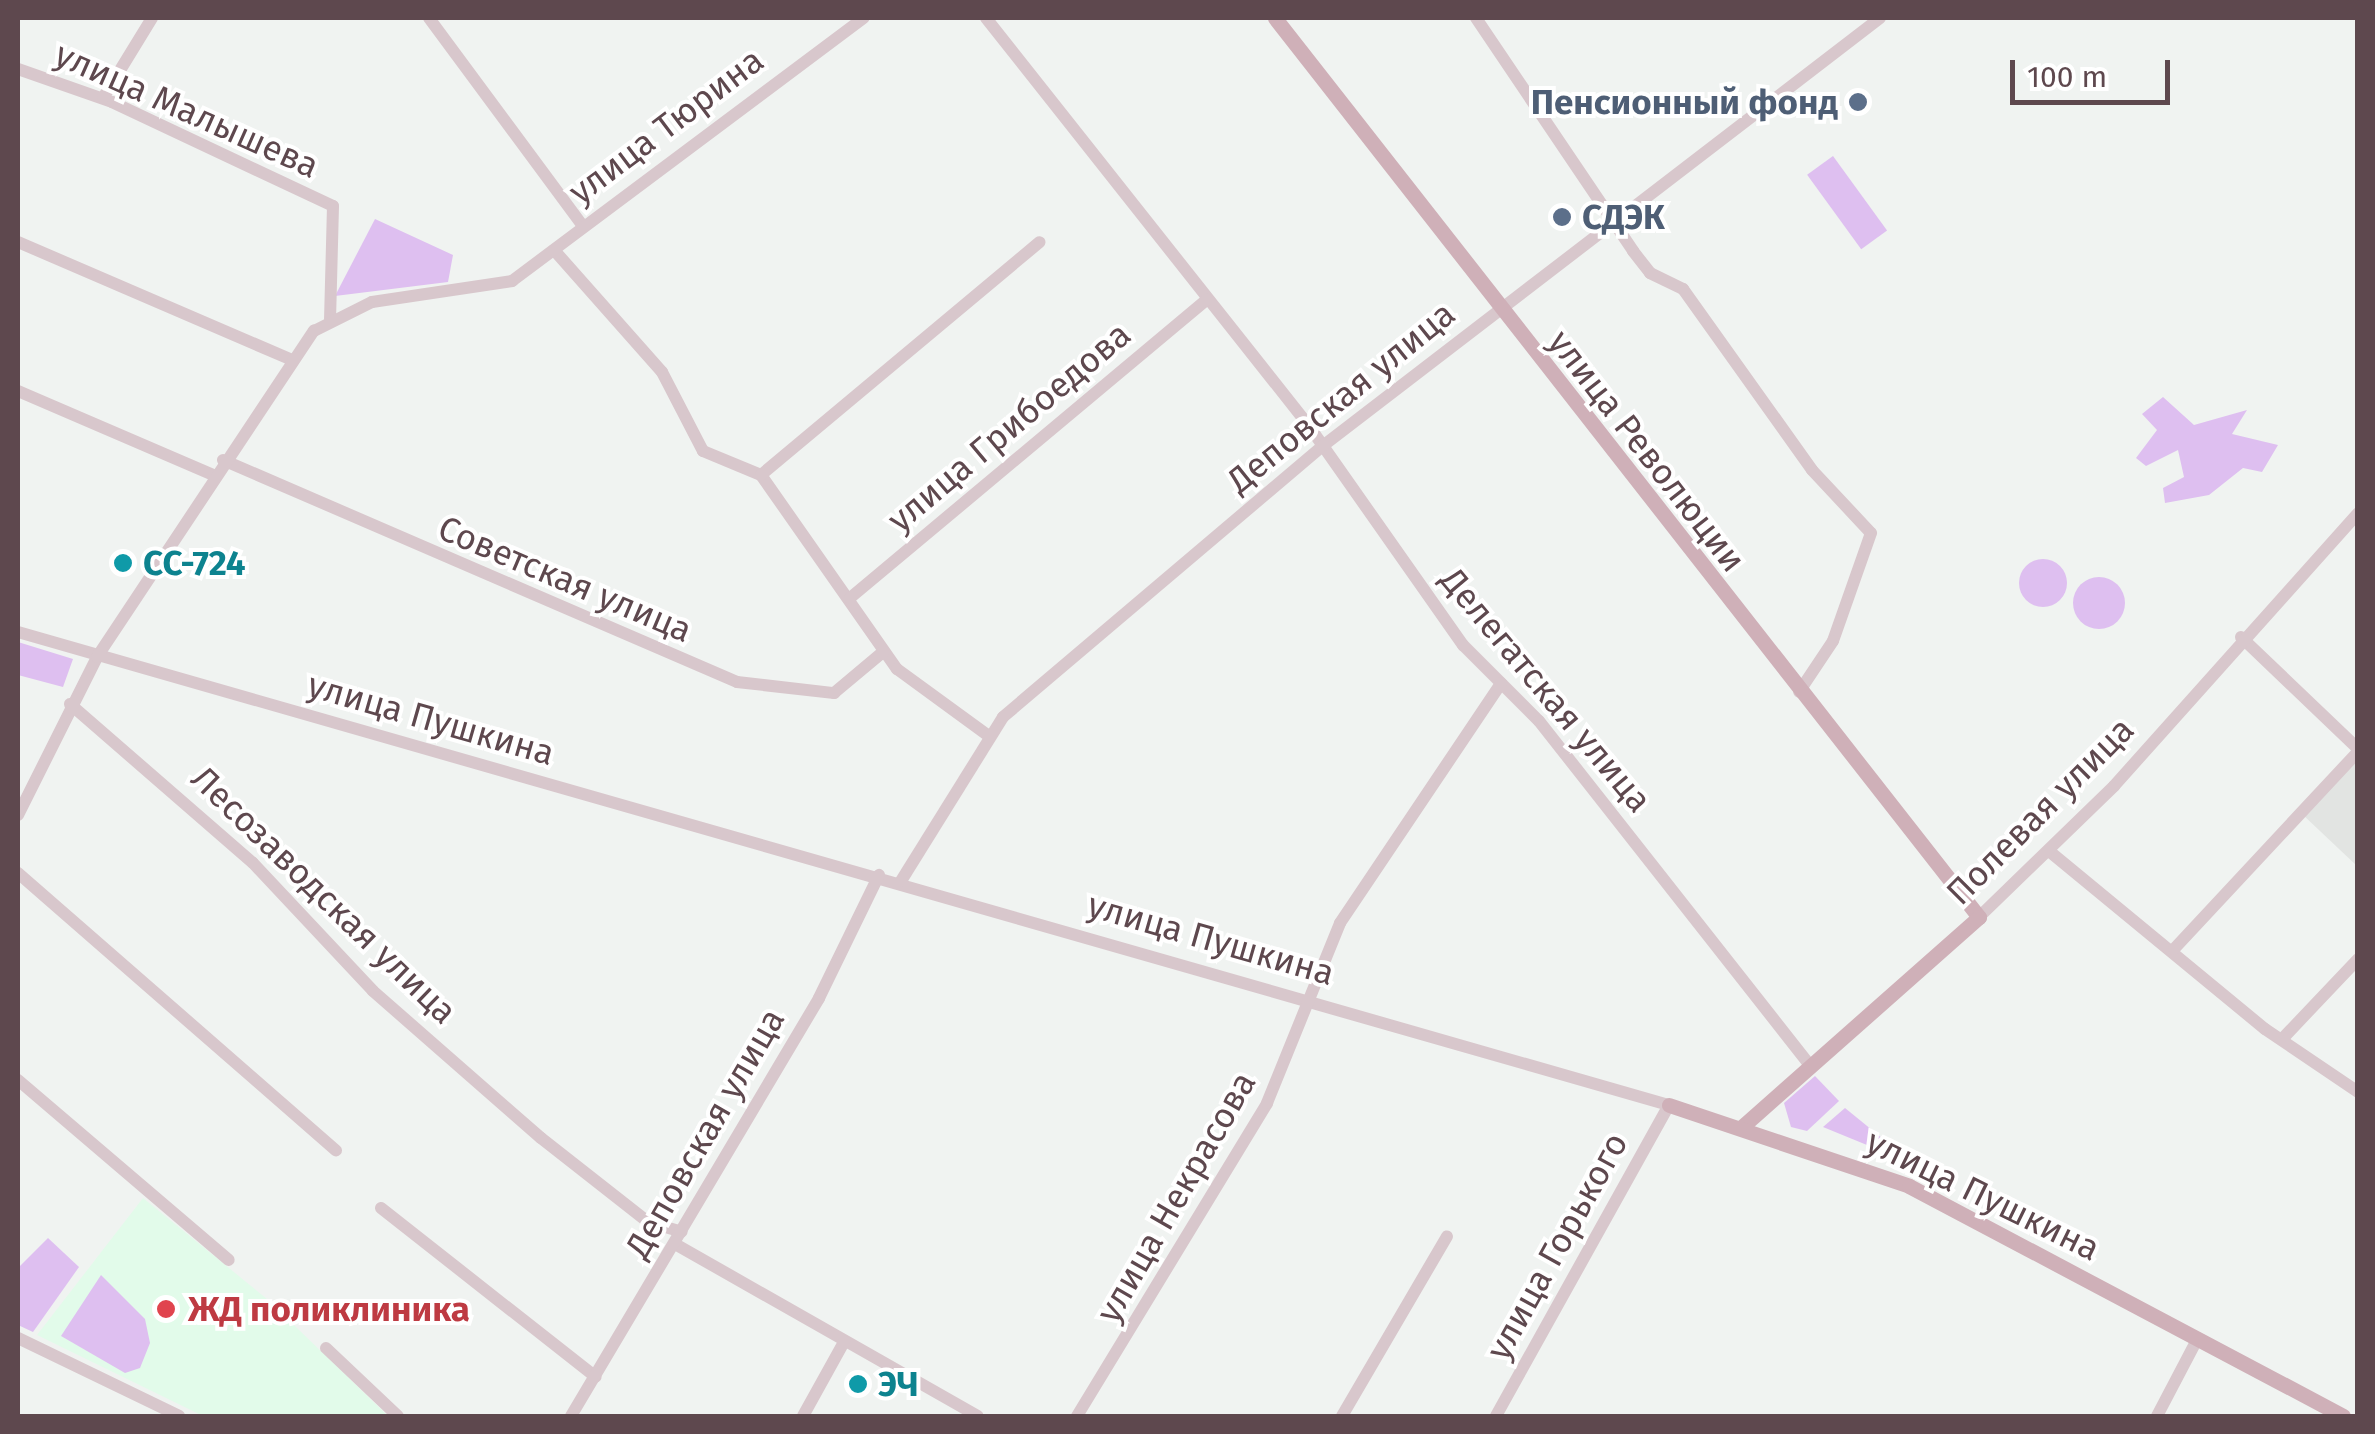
<!DOCTYPE html>
<meta charset="utf-8">
<style>
body{margin:0}
#map{position:relative;width:2375px;height:1434px;overflow:hidden;background:#f0f3f1;font-family:"Fira Sans",sans-serif}
div>[style]{position:absolute}
.education>*{inset:0;background:#e2e4e2}
.medical>*{inset:0;background:#e2fbea}
.green>*{inset:0;background:#debff0;transform-origin:0 0}
.round{border-radius:50%}
.minor>*{height:12px;margin:-6px;padding:0 6px;transform-origin:6px;border-radius:6px;background:#d8c7cc}
.major>*{height:15px;margin:-7.5px;padding:0 7.5px;transform-origin:7.5px;border-radius:7.5px;background:#cfb0b8}
.dots>*{width:28px;height:28px;translate:-50% -50%;box-sizing:border-box;border:5px solid #fff;border-radius:50%}
span{translate:-50% -50%;white-space:nowrap;text-align:center;line-height:1.15;-webkit-text-stroke:8px #fff;paint-order:stroke}
.service-label{font-size:35px;color:#4e5e75;font-weight:700}
.right{translate:-100% -50%;text-align:right}
.left{translate:0 -50%;text-align:left}
.street-label{font-size:35px;color:#5e484e}
.culture-label{font-size:35px;color:#0d838f;font-weight:700}
.health-label{font-size:35px;color:#be3a42;font-weight:700}
.frame{position:absolute;inset:0;border:20px solid #5e484e;pointer-events:none}
.scale{position:absolute;left:2010px;top:60px;width:160px;height:45px;box-sizing:border-box;border:5px solid #5e484e;border-top:0;padding-left:12px;font-size:30px;line-height:35px;white-space:nowrap;color:#5e484e;-webkit-text-stroke:8px #fff;paint-order:stroke}
</style>
<div id="map">
<div class="education">
<i style="clip-path:polygon(2357px 754px,2357px 866px,2302px 814px)"></i>
</div>
<div class="medical">
<i style="clip-path:polygon(143px 1198px,267px 1299px,388px 1416px,203px 1416px,37px 1335px)"></i>
</div>
<div class="green">
<i style="left:1833px;top:156px;width:92px;height:32px;rotate:54deg"></i>
<i style="clip-path:polygon(375px 219px,453px 255px,448px 282px,335px 296px)"></i>
<i style="clip-path:polygon(2163px 397px,2194px 425px,2247px 410px,2232px 434px,2278px 445px,2262px 472px,2243px 468px,2209px 495px,2165px 503px,2163px 488px,2184px 477px,2178px 450px,2146px 466px,2136px 458px,2157px 430px,2142px 414px)"></i>
<i class="round" style="left:2019px;top:559px;width:48px;height:48px"></i>
<i class="round" style="left:2073px;top:577px;width:52px;height:52px"></i>
<i style="clip-path:polygon(18px 642px,73px 659px,63px 687px,18px 675px)"></i>
<i style="clip-path:polygon(1815px 1076px,1839px 1101px,1807px 1131px,1791px 1127px,1784px 1103px)"></i>
<i style="clip-path:polygon(1845px 1108px,1888px 1143px,1884px 1152px,1823px 1127px)"></i>
<i style="clip-path:polygon(48px 1238px,79px 1267px,33px 1332px,18px 1325px,18px 1268px)"></i>
<i style="clip-path:polygon(101px 1275px,145px 1319px,150px 1343px,140px 1368px,125px 1373px,61px 1336px)"></i>
</div>
<div class="minor">
<i style="left:429px;top:18px;width:259px;rotate:53.5deg"></i>
<i style="left:986px;top:18px;width:520px;rotate:51.63deg"></i>
<i style="left:1309px;top:426px;width:268px;rotate:54.9deg"></i>
<i style="left:1463px;top:645px;width:107px;rotate:45deg"></i>
<i style="left:1539px;top:721px;width:438px;rotate:51.8deg"></i>
<i style="left:1476px;top:18px;width:281px;rotate:56deg"></i>
<i style="left:1633px;top:251px;width:28px;rotate:52deg"></i>
<i style="left:1650px;top:273px;width:37px;rotate:26deg"></i>
<i style="left:1683px;top:289px;width:222px;rotate:54.5deg"></i>
<i style="left:1812px;top:470px;width:86px;rotate:46.9deg"></i>
<i style="left:1871px;top:533px;width:114px;rotate:109.4deg"></i>
<i style="left:1833px;top:641px;width:61px;rotate:123.7deg"></i>
<i style="left:18px;top:69px;width:100px;rotate:19.3deg"></i>
<i style="left:112px;top:102px;width:244px;rotate:25.2deg"></i>
<i style="left:333px;top:206px;width:113px;rotate:91.5deg"></i>
<i style="left:103px;top:98px;width:94px;rotate:-58.5deg"></i>
<i style="left:18px;top:242px;width:296px;rotate:23.3deg"></i>
<i style="left:554px;top:250px;width:163px;rotate:48.5deg"></i>
<i style="left:662px;top:372px;width:89px;rotate:62.6deg"></i>
<i style="left:703px;top:451px;width:63px;rotate:22.5deg"></i>
<i style="left:761px;top:475px;width:237px;rotate:55deg"></i>
<i style="left:897px;top:669px;width:110px;rotate:36.1deg"></i>
<i style="left:18px;top:391px;width:212px;rotate:23.3deg"></i>
<i style="left:223px;top:460px;width:560px;rotate:23.36deg"></i>
<i style="left:737px;top:682px;width:98px;rotate:6.5deg"></i>
<i style="left:834px;top:693px;width:64px;rotate:-39.9deg"></i>
<i style="left:761px;top:475px;width:363px;rotate:-39.9deg"></i>
<i style="left:850px;top:598px;width:465px;rotate:-39.9deg"></i>
<i style="left:18px;top:632px;width:1717px;rotate:15.99deg"></i>
<i style="left:1669px;top:1105px;width:356px;rotate:119.1deg"></i>
<i style="left:2241px;top:637px;width:162px;rotate:43.7deg"></i>
<i style="left:70px;top:704px;width:242px;rotate:41deg"></i>
<i style="left:253px;top:863px;width:175px;rotate:46.8deg"></i>
<i style="left:373px;top:991px;width:223px;rotate:41.2deg"></i>
<i style="left:541px;top:1138px;width:136px;rotate:38.1deg"></i>
<i style="left:648px;top:1222px;width:35px;rotate:16deg"></i>
<i style="left:18px;top:815px;width:177px;rotate:-63.4deg"></i>
<i style="left:97px;top:657px;width:392px;rotate:-56.4deg"></i>
<i style="left:314px;top:331px;width:65px;rotate:-26.6deg"></i>
<i style="left:372px;top:302px;width:142px;rotate:-8.5deg"></i>
<i style="left:512px;top:281px;width:439px;rotate:-36.8deg"></i>
<i style="left:2049px;top:851px;width:280px;rotate:39.5deg"></i>
<i style="left:2265px;top:1029px;width:112px;rotate:34.1deg"></i>
<i style="left:18px;top:873px;width:422px;rotate:41.1deg"></i>
<i style="left:901px;top:881px;width:193px;rotate:-58.1deg"></i>
<i style="left:1003px;top:717px;width:421px;rotate:-40.3deg"></i>
<i style="left:1324px;top:445px;width:701px;rotate:-37.52deg"></i>
<i style="left:1979px;top:917px;width:188px;rotate:-44.1deg"></i>
<i style="left:2114px;top:786px;width:366px;rotate:-48.2deg"></i>
<i style="left:2174px;top:949px;width:270px;rotate:-47deg"></i>
<i style="left:2285px;top:1036px;width:106px;rotate:-46.5deg"></i>
<i style="left:18px;top:1080px;width:277px;rotate:40.5deg"></i>
<i style="left:381px;top:1208px;width:273px;rotate:38.2deg"></i>
<i style="left:675px;top:1244px;width:348px;rotate:29.6deg"></i>
<i style="left:18px;top:1338px;width:179px;rotate:25.8deg"></i>
<i style="left:326px;top:1348px;width:99px;rotate:43.4deg"></i>
<i style="left:571px;top:1416px;width:486px;rotate:-59.3deg"></i>
<i style="left:819px;top:998px;width:137px;rotate:-64deg"></i>
<i style="left:803px;top:1416px;width:85px;rotate:-61deg"></i>
<i style="left:1077px;top:1416px;width:366px;rotate:-58.7deg"></i>
<i style="left:1267px;top:1103px;width:194px;rotate:-67.9deg"></i>
<i style="left:1340px;top:923px;width:289px;rotate:-56.1deg"></i>
<i style="left:1342px;top:1416px;width:208px;rotate:-59.7deg"></i>
<i style="left:2157px;top:1416px;width:88px;rotate:-62.3deg"></i>
</div>
<div class="major">
<i style="left:1275px;top:18px;width:1142px;rotate:51.94deg"></i>
<i style="left:1979px;top:917px;width:317px;rotate:138.5deg"></i>
<i style="left:1669px;top:1105px;width:253px;rotate:18.6deg"></i>
<i style="left:1909px;top:1186px;width:491px;rotate:27.9deg"></i>
</div>
<div class="dots">
<i style="left:1858px;top:102px;background:#5c6f8a"></i>
<i style="left:1562px;top:217px;background:#5c6f8a"></i>
<i style="left:123px;top:563px;background:#0f9aa8"></i>
<i style="left:166px;top:1309px;background:#e0444e"></i>
<i style="left:858px;top:1384px;background:#0f9aa8"></i>
</div>
<div class="service-label">
<span class="right" style="left:1838px;top:102px">Пенсионный фонд</span>
<span class="left" style="left:1582px;top:217px">СДЭК</span>
</div>
<div class="street-label">
<span style="left:187px;top:110px;rotate:24deg">улица Малышева</span>
<span style="left:666px;top:126px;rotate:-37deg">улица Тюрина</span>
<span style="left:1341px;top:397px;rotate:-39deg">Деповская улица</span>
<span style="left:1009px;top:427px;rotate:-40deg">улица Грибоедова</span>
<span style="left:1647px;top:451px;rotate:52deg">улица Революции</span>
<span style="left:565px;top:579px;rotate:23deg">Советская улица</span>
<span style="left:1546px;top:690px;rotate:50deg">Делегатская улица</span>
<span style="left:431px;top:719px;rotate:16deg">улица Пушкина</span>
<span style="left:2040px;top:811px;rotate:-45deg">Полевая улица</span>
<span style="left:324px;top:895px;rotate:44deg">Лесозаводская улица</span>
<span style="left:1211px;top:939px;rotate:16deg">улица Пушкина</span>
<span style="left:705px;top:1133px;rotate:-60deg">Деповская улица</span>
<span style="left:1983px;top:1195px;rotate:26deg">улица Пушкина</span>
<span style="left:1176px;top:1197px;rotate:-60deg">улица Некрасова</span>
<span style="left:1557px;top:1246px;rotate:-61deg">улица Горького</span>
</div>
<div class="culture-label">
<span class="left" style="left:143px;top:563px">СС-724</span>
<span class="left" style="left:878px;top:1384px">ЭЧ</span>
</div>
<div class="health-label">
<span class="left" style="left:188px;top:1309px">ЖД поликлиника</span>
</div>
<div class="frame"></div>
<div class="scale">100 m</div>
</div>
